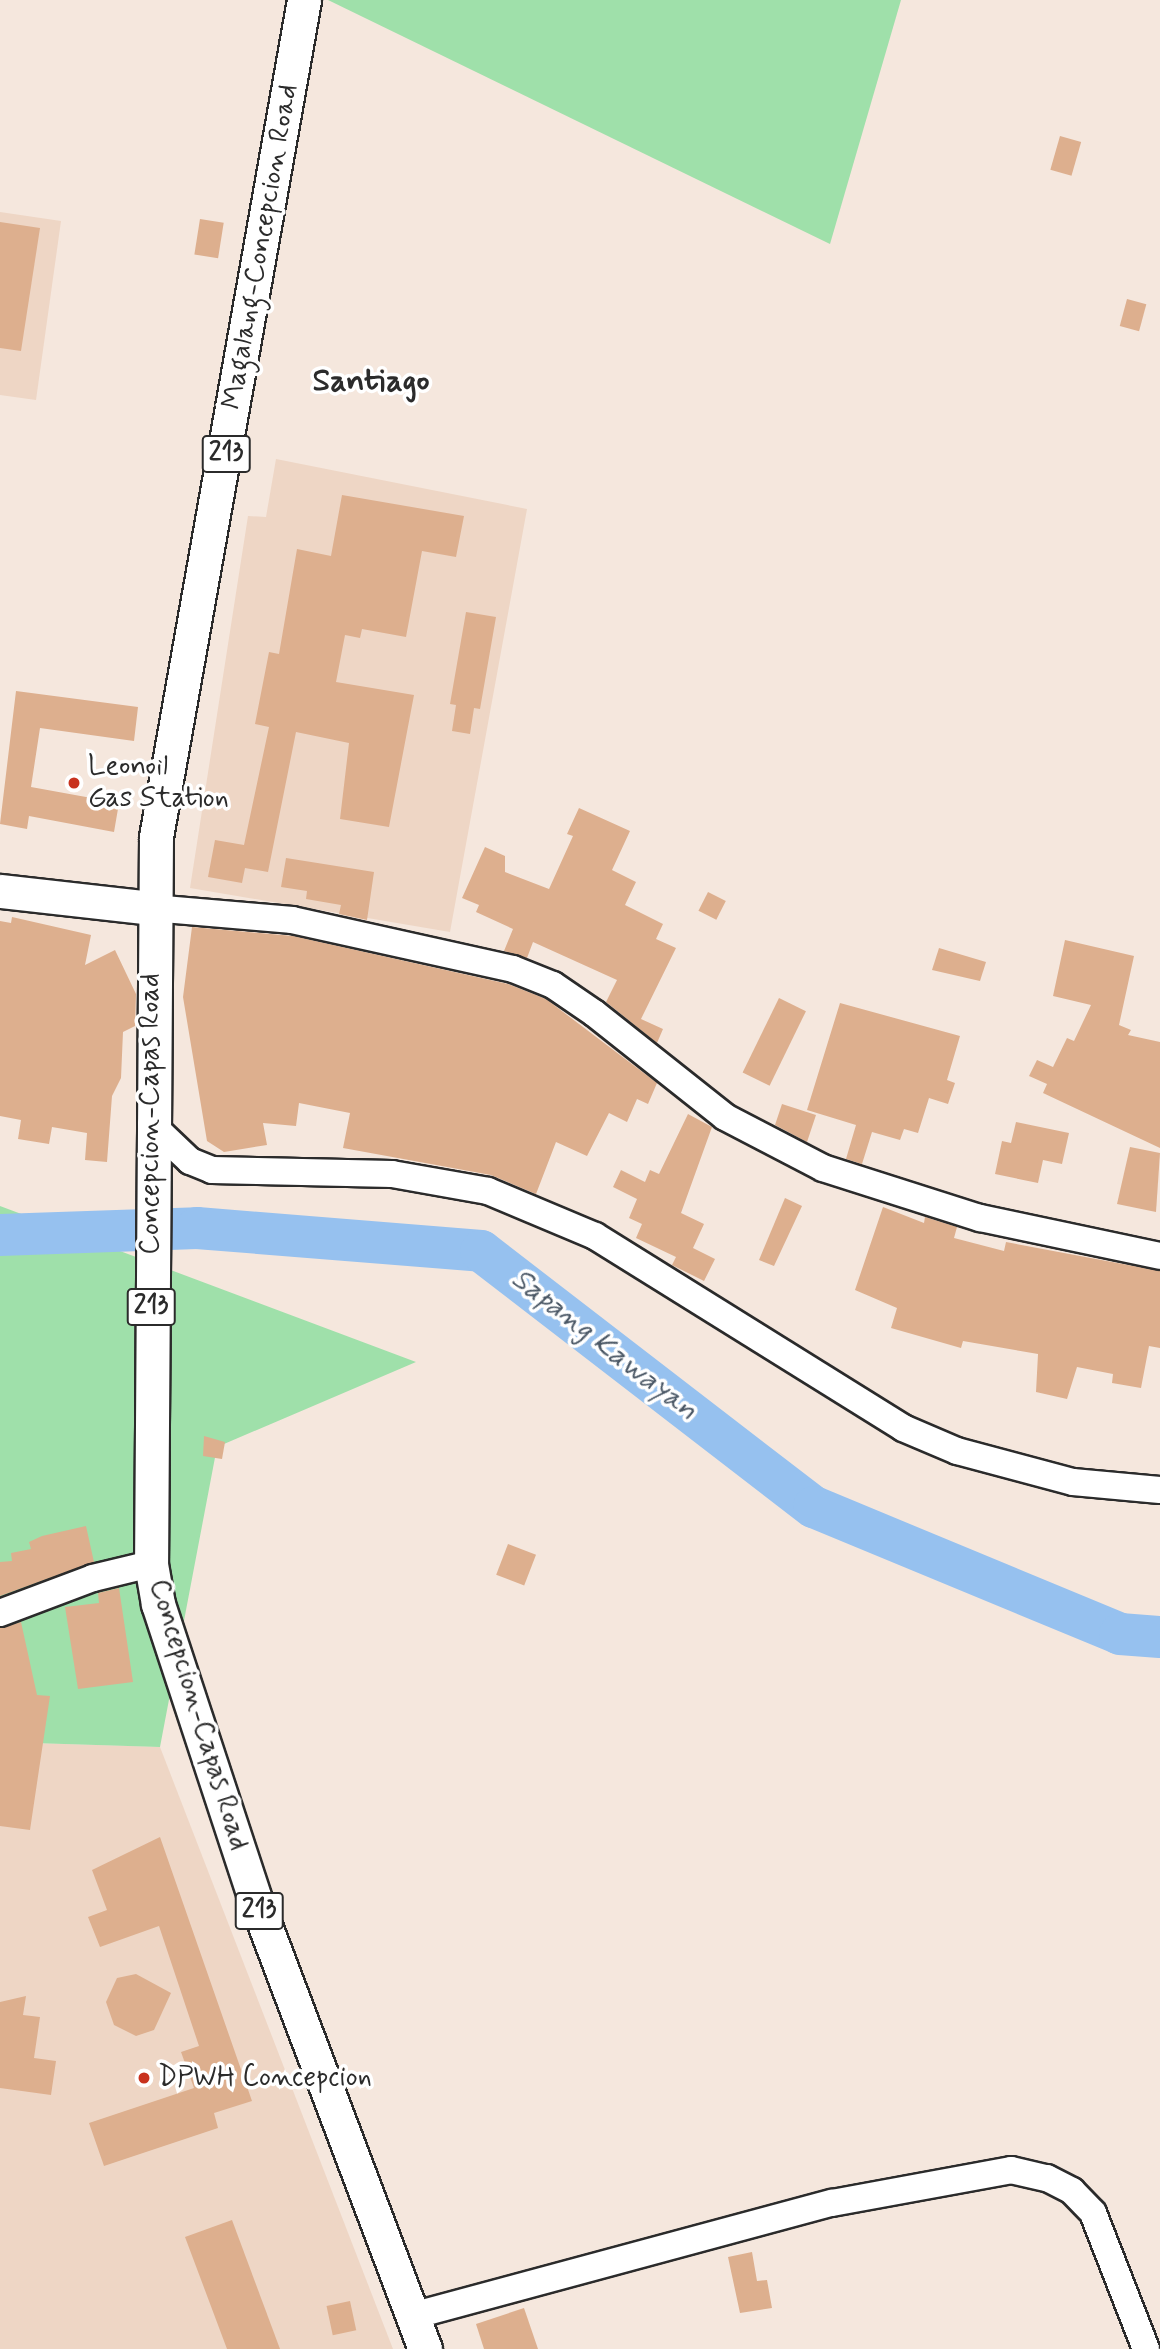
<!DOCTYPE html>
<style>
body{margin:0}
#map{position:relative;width:1160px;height:2349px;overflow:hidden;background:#f5e7dd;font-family:Mynerve,sans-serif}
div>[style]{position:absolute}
.built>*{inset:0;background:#eed6c5}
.green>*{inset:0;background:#9fe0aa}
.river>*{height:42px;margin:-21px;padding:0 21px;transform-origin:21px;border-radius:21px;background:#96c1ef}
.building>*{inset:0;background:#ddaf8e;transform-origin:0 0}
.roads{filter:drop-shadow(2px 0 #2b2b2b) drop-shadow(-2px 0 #2b2b2b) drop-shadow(0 2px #2b2b2b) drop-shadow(0 -2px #2b2b2b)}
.minor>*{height:26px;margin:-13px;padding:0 13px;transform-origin:13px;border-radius:13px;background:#fff}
.major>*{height:33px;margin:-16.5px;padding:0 16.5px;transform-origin:16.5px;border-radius:16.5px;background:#fff}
.dots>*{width:19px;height:19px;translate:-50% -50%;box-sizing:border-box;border:4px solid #fff;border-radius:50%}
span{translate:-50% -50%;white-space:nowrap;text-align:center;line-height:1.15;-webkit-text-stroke:7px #fff;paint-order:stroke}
.shield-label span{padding:2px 5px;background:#fff;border:2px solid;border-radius:5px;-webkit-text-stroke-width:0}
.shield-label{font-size:26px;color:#2b2b2b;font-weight:700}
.street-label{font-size:28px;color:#2b2b2b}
.poi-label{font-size:28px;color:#2b2b2b}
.left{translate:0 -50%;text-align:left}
.water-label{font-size:30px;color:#4b5866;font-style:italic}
.quarter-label{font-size:32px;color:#2b2b2b;font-weight:700}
</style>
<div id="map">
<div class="built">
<i style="clip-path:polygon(0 212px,61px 221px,36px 400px,0 395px)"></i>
<i style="clip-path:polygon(276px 459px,527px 509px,450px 932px,190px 888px,248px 516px,266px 517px)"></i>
<i style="clip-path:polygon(0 1742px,160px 1747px,393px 2349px,0 2349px)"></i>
</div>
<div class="green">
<i style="clip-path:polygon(328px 0,901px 0,830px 244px)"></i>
<i style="clip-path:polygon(0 1206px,416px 1362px,217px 1447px,160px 1747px,0 1742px)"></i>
</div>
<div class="river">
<i style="left:0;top:1235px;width:197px;rotate:-2deg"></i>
<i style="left:197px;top:1228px;width:285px;rotate:4.6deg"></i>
<i style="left:481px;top:1251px;width:420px;rotate:37.6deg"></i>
<i style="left:814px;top:1507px;width:331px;rotate:22.5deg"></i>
<i style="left:1120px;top:1634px;width:40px;rotate:4.3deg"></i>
</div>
<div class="building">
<i style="left:1060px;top:136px;width:22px;height:35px;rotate:16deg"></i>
<i style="left:200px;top:219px;width:24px;height:36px;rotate:9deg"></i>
<i style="clip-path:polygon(0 222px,40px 228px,21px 351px,0 348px)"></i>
<i style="left:1127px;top:299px;width:20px;height:28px;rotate:15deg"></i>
<i style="clip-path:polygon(342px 495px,464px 516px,456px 557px,422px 551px,406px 637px,362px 629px,360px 638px,345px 635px,336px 682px,414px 695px,389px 827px,340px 819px,349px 743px,296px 732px,268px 872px,245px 868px,242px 883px,208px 877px,215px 840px,244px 845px,269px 727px,255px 724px,269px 652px,279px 654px,297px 549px,331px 556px)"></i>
<i style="clip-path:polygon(466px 612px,496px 617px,480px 709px,474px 708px,470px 734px,452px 731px,456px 705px,450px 704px)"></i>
<i style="clip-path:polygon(16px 691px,138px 707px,134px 741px,40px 728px,31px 787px,119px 803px,114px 832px,29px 816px,27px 829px,0 824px)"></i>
<i style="clip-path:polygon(579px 808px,630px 831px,612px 870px,636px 882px,625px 905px,663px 924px,656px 939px,676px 948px,641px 1019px,663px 1029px,657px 1043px,606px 1002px,617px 980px,533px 942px,527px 958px,504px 951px,513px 929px,476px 912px,479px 905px,462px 898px,485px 847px,505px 856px,505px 872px,549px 889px,573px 836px,567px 834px)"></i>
<i style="clip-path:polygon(286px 858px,374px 872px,367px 920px,339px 914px,341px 905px,306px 899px,307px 891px,281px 887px)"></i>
<i style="left:708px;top:892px;width:20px;height:21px;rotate:27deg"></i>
<i style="clip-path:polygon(12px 917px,91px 935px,85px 965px,115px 950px,136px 994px,135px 1026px,123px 1032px,121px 1078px,112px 1096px,107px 1162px,85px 1160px,87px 1133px,52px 1127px,49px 1144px,18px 1139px,21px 1120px,0 1116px,0 921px,11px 923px)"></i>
<i style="clip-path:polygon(192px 927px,293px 936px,508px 984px,546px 999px,657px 1083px,648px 1104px,637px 1099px,627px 1122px,609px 1113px,587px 1156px,556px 1142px,536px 1194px,491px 1175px,343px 1148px,350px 1113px,299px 1103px,296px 1126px,263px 1123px,267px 1145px,224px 1152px,207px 1141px,183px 997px)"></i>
<i style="clip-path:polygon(1065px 940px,1134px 956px,1119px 1025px,1131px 1030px,1128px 1035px,1160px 1042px,1160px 1148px,1043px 1093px,1047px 1084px,1029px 1076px,1037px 1060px,1053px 1067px,1067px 1038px,1074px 1041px,1091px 1005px,1053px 996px)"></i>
<i style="clip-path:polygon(939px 948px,986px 962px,980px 981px,932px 970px)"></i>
<i style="left:779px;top:998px;width:30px;height:83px;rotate:26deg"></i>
<i style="clip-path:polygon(840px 1003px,960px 1036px,947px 1080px,955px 1083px,948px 1104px,929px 1098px,918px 1133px,904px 1129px,900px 1140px,872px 1132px,862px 1164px,846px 1159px,856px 1125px,807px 1110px)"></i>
<i style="clip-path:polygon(782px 1104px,816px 1115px,807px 1142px,775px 1125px)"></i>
<i style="clip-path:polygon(688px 1114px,712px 1127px,681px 1213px,704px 1224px,693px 1248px,715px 1259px,704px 1281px,672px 1265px,676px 1257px,636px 1238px,642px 1224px,629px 1218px,637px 1199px,613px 1187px,621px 1170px,645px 1182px,650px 1170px,659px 1174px)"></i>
<i style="clip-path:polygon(1016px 1122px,1069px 1133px,1062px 1164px,1043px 1160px,1038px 1183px,995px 1174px,1002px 1141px,1011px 1143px)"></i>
<i style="clip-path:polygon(1130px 1147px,1160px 1153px,1156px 1212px,1117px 1204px)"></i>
<i style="clip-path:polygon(785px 1198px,802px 1206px,774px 1266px,759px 1260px)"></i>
<i style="clip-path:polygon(883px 1207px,924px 1223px,925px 1217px,957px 1227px,954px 1238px,1004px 1251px,1006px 1242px,1160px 1271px,1160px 1348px,1149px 1346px,1141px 1388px,1112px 1383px,1113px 1374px,1077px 1367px,1067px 1399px,1036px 1392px,1038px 1354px,963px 1341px,961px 1348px,891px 1328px,897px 1308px,855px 1290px)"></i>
<i style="clip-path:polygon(204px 1436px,225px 1442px,222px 1459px,203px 1456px)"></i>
<i style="clip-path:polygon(86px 1526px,94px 1562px,0 1596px,0 1562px,12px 1561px,11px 1553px,31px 1549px,29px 1542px,42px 1536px)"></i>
<i style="left:508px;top:1544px;width:30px;height:33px;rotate:21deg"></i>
<i style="clip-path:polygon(119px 1588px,133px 1682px,78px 1689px,65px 1607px,99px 1603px,98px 1593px)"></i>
<i style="clip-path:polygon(21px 1622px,37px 1695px,50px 1696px,30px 1830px,0 1826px,0 1628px)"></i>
<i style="clip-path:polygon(160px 1837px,252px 2101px,214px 2113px,218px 2128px,104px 2166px,89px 2123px,194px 2088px,181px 2052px,199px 2046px,159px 1926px,100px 1947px,88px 1917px,107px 1910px,92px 1870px)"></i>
<i style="clip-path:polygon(136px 1974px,171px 1993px,154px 2030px,136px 2036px,114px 2025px,106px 2002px,117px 1978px)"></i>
<i style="clip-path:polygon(26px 1996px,23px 2015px,40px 2017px,34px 2058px,56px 2061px,51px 2095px,0 2088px,0 2002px)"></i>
<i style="clip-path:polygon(232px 2220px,280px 2349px,227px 2349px,185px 2237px)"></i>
<i style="clip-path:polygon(752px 2252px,757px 2281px,767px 2280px,772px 2308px,740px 2313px,728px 2257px)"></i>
<i style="left:350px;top:2301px;width:30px;height:24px;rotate:78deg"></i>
<i style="clip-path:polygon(524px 2308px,538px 2349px,484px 2349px,476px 2324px)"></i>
</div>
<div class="roads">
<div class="minor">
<i style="left:152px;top:908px;width:141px;rotate:4.9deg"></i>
<i style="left:292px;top:920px;width:226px;rotate:12.5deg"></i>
<i style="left:513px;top:969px;width:43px;rotate:21.8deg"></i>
<i style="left:553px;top:985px;width:50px;rotate:34.3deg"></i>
<i style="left:594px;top:1013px;width:167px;rotate:38.4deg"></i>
<i style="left:725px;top:1117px;width:110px;rotate:27.5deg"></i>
<i style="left:823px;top:1168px;width:165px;rotate:17.7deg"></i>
<i style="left:980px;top:1218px;width:184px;rotate:11.9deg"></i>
<i style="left:151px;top:1124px;width:54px;rotate:43.5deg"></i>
<i style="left:190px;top:1161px;width:24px;rotate:22deg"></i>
<i style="left:212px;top:1170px;width:180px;rotate:1.3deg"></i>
<i style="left:392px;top:1174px;width:97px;rotate:10deg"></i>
<i style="left:488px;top:1191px;width:116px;rotate:22.8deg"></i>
<i style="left:595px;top:1236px;width:363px;rotate:31.9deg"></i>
<i style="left:903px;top:1428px;width:59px;rotate:23.1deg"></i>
<i style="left:957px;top:1451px;width:120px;rotate:15deg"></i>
<i style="left:1073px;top:1482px;width:87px;rotate:5.3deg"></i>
<i style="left:0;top:1613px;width:99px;rotate:-20.6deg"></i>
<i style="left:93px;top:1578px;width:60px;rotate:-13.6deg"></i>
<i style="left:412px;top:2316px;width:435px;rotate:-15.1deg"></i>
<i style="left:832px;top:2203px;width:182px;rotate:-10.4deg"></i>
<i style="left:1011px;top:2170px;width:37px;rotate:13deg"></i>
<i style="left:1047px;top:2178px;width:28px;rotate:27deg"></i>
<i style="left:1072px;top:2191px;width:30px;rotate:46deg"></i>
<i style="left:1093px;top:2213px;width:146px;rotate:68.7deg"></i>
</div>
<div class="major">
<i style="left:304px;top:0;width:850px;rotate:100.03deg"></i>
<i style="left:156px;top:837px;width:727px;rotate:90.39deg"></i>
<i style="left:151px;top:1564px;width:41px;rotate:80.1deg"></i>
<i style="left:158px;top:1604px;width:311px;rotate:71.8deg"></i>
<i style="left:255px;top:1899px;width:481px;rotate:69.3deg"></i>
<i style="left:0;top:891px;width:153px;rotate:6.4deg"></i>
</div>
</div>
<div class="dots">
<i style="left:74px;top:783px;background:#c8321e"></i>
<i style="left:144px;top:2078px;background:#c8321e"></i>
</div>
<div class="shield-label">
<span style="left:226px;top:454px">213</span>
<span style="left:151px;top:1307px">213</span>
<span style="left:259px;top:1911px">213</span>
</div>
<div class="street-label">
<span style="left:261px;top:247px;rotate:-80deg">Magalang-Concepcion Road</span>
<span style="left:151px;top:1114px;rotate:-90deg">Concepcion-Capas Road</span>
<span style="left:198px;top:1715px;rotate:73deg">Concepcion-Capas Road</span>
</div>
<div class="poi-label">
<span class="left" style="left:88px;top:783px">Leonoil<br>Gas Station</span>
<span class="left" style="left:158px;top:2078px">DPWH Concepcion</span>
</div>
<div class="water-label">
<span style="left:604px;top:1345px;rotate:38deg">Sapang Kawayan</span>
</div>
<div class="quarter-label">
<span style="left:371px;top:381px">Santiago</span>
</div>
</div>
